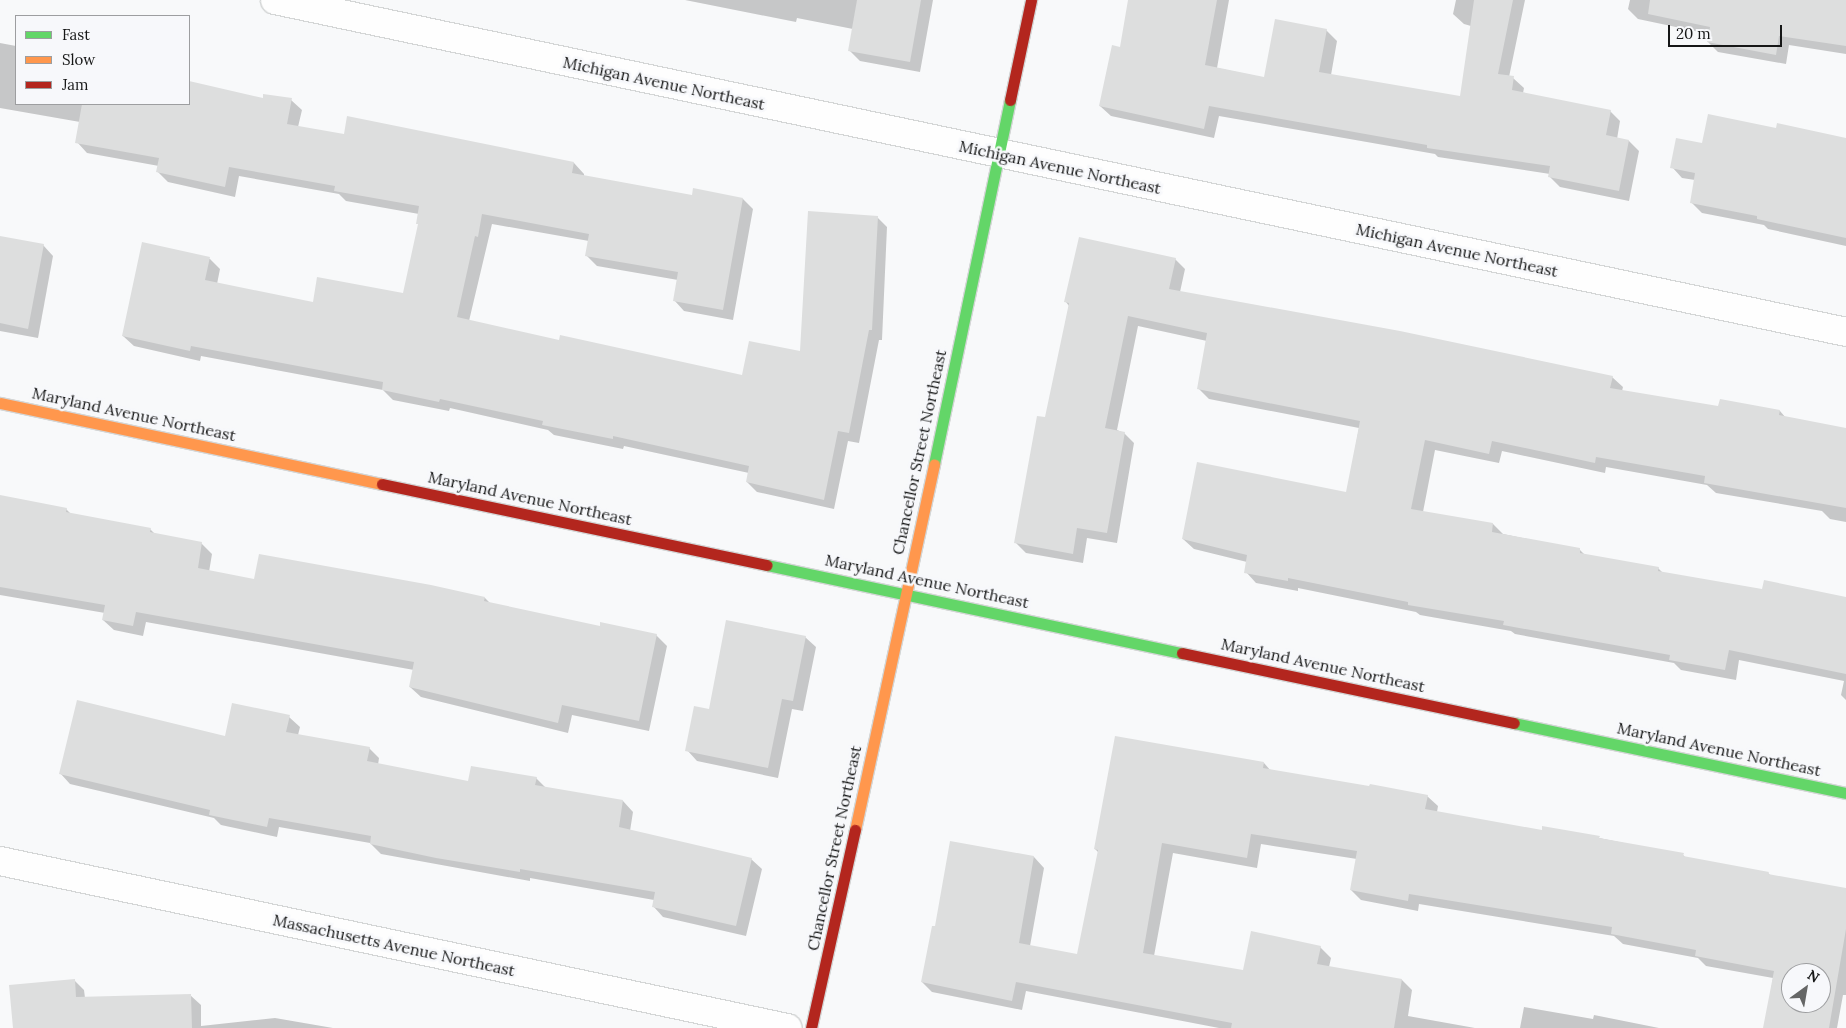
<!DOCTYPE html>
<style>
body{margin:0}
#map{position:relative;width:1846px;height:1028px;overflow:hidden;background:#f8f9fa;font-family:Lora,serif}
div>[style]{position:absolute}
.shadow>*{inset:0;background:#0003}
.building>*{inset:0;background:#dddede}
.roads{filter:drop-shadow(1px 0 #d4d6d6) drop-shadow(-1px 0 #d4d6d6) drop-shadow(0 1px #d4d6d6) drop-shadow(0 -1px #d4d6d6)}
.street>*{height:28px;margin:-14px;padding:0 14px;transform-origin:14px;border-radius:14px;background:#fefefe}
.fast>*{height:11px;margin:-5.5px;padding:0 5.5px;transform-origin:5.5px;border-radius:5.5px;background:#63d668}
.slow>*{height:11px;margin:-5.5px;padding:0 5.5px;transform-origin:5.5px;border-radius:5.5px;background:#ff974d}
.jam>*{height:11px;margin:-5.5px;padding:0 5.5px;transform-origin:5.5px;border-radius:5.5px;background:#b3261e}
span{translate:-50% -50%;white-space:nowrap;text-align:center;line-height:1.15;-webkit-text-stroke:5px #f7f8fb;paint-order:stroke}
.street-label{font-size:16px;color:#161717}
.legend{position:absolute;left:15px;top:15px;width:175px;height:90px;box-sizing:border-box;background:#f7f8fb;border:1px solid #9d9ea0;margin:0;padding:6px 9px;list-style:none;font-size:15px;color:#161717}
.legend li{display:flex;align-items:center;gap:10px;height:25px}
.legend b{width:25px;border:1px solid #9d9ea0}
.north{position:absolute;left:1781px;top:963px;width:50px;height:50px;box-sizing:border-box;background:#f7f8fb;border:1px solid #9d9ea0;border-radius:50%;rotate:32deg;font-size:14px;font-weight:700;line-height:20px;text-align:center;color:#161717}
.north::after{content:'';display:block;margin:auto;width:18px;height:22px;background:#656666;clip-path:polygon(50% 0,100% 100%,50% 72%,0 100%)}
.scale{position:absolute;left:1668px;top:25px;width:114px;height:22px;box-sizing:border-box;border:2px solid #161717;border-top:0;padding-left:6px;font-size:15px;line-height:18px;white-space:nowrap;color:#161717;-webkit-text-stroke:4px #f7f8fb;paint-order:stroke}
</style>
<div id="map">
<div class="shadow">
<i style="clip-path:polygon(685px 0,933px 0,920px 72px,860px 61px,849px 50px,853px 29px,797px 18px,796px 22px)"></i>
<i style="clip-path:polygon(1130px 0,1229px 0,1217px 68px,1265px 78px,1326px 30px,1337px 41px,1331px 75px,1461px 98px,1471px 26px,1464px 24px,1453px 14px,1456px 0,1525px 0,1509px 77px,1513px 78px,1524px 88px,1523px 93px,1610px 111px,1620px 121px,1617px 139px,1629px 141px,1639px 151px,1629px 201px,1560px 187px,1550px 177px,1550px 174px,1438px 157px,1435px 154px,1219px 116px,1214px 138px,1111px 116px,1100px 106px,1121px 48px)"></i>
<i style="clip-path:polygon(1630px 0,1846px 0,1846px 54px,1789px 45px,1786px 64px,1718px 52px,1708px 42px,1709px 34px,1638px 19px,1628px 9px)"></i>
<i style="clip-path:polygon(0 43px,16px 46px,16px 104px,189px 104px,189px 83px,264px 99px,291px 100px,302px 110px,298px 127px,345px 136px,574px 163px,584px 174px,584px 176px,693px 196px,743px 199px,753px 209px,733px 320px,684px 311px,674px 300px,678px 280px,597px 266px,586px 255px,589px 241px,492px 224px,469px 321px,560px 342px,743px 376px,802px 352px,877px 217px,887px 227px,882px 340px,879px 340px,859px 443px,848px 441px,834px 509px,757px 492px,747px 482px,749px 473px,624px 446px,623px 449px,554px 435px,548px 430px,450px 408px,449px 411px,393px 400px,383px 390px,201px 356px,200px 361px,134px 346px,123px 336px,143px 244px,210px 259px,220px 269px,217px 284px,314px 304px,404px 295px,419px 225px,417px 223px,419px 214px,346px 201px,339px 194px,239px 176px,235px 197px,168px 182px,157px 171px,159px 166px,87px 153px,77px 142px,80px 122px,0 108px)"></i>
<i style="clip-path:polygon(1777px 129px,1846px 140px,1846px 246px,1768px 229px,1764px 225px,1702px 213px,1691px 202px,1695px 180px,1682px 178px,1672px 167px,1703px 145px)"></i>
<i style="clip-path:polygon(0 238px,43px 245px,53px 256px,38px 338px,0 331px)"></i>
<i style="clip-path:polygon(1175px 259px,1185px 269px,1180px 292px,1612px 377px,1623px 387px,1622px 391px,1719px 408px,1780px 411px,1786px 418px,1846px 429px,1846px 522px,1830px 519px,1822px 511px,1716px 493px,1707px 485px,1606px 467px,1605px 473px,1502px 451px,1499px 463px,1435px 450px,1423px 512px,1493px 524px,1503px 534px,1580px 550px,1586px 556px,1658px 568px,1663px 573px,1846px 604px,1846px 700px,1841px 695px,1844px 681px,1739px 660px,1736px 680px,1681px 670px,1674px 663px,1515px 634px,1511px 631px,1420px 615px,1416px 612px,1298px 588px,1298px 591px,1256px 583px,1246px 572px,1247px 562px,1194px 549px,1183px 539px,1347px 493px,1359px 428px,1209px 399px,1199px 389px,1207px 341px,1138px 326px,1117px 430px,1124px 433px,1134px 443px,1117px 543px,1087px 538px,1083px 563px,1026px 553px,1016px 543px,1046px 419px,1069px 306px,1066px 302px)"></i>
<i style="clip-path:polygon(0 497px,66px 509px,72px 515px,150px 529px,156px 535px,201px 543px,212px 554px,209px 572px,255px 580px,431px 586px,485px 598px,490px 603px,601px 628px,656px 635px,667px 646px,649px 731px,572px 715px,568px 733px,421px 697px,410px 687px,414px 670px,146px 622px,143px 636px,114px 630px,103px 620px,105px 613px,0 595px)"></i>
<i style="clip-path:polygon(805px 637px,816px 647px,803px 711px,792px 709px,778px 778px,697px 761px,687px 750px,710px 710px)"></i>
<i style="clip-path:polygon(289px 717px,300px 727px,298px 735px,369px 748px,379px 758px,378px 765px,469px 783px,536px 778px,546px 788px,623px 801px,633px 812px,630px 831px,751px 859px,762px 869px,746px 936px,663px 917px,653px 906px,654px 900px,530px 878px,530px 881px,381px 854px,370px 843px,279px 827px,277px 837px,221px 825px,214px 818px,70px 784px,60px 773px,226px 737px)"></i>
<i style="clip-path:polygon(evenodd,1264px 763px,1271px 771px,1427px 796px,1438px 806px,1437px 812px,1543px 832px,1599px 838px,1683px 855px,1686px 858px,1768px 873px,1771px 876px,1846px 889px,1846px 995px,1843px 995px,1837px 1028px,1765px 1028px,1773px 978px,1706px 966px,1698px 958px,1623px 944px,1614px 936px,1419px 904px,1418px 911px,1361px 900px,1351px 890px,1357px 859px,1261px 844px,1257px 868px,1173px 853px,1154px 956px,1244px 972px,1320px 947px,1331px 958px,1329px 967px,1402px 980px,1412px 990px,1408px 1016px,1475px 1028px,1219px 1028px,1026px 991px,1022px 1010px,932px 992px,922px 982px,936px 928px,951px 842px,1034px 857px,1044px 868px,1030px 946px,1078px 956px,1099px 853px,1095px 849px,1264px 763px,1791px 973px,1821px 973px,1821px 1003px,1791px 1003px,1791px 973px)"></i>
<i style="clip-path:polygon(74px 980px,84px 990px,85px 998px,190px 995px,201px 1005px,201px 1026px,275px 1018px,333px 1028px,14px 1028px)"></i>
<i style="clip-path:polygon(1524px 1007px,1593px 1019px,1594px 1015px,1659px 1028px,1520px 1028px)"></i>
</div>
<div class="building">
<i style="clip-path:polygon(857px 0,921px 0,910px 62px,848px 51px)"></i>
<i style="clip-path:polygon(1128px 0,1217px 0,1205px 65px,1264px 77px,1275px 19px,1327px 29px,1319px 72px,1460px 96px,1474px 0,1513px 0,1498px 74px,1514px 76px,1512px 90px,1611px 110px,1606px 135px,1629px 140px,1619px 191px,1548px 177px,1550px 166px,1427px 148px,1427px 145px,1209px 106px,1204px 129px,1099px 106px,1112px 45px,1120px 47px)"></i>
<i style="clip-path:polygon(1650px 0,1846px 0,1846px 46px,1779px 36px,1776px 55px,1707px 42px,1710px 27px,1648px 14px)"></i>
<i style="clip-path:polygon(189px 81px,263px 98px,263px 94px,292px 98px,287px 124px,344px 134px,347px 116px,574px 162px,572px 173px,692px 195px,693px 188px,743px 198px,723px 310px,673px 301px,678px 272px,585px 256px,589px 234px,482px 214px,478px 237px,475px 236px,457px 317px,559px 340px,560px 335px,742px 375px,749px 341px,800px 351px,808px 211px,878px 216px,872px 330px,869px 330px,849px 433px,838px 431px,824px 500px,746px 482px,749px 466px,613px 436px,613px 439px,542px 425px,543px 421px,440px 399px,439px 402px,382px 390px,383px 382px,191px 346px,190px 351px,122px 336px,142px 242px,210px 257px,205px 280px,313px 302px,317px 277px,403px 293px,418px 224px,416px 224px,419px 206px,334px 191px,335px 186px,229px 167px,225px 187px,156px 172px,159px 158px,75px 143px,82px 104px,189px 104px)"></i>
<i style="clip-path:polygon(1708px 114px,1776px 128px,1777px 123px,1846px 138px,1846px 238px,1757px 219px,1757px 216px,1690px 203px,1695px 173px,1670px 168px,1676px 138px,1702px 143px)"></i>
<i style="clip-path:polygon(0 236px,44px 244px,28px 329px,0 323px)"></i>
<i style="clip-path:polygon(1079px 237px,1176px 258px,1169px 289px,1400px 331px,1613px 376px,1610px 388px,1718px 406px,1720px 399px,1780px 410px,1779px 415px,1846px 428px,1846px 508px,1704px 483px,1705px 476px,1596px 457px,1595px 463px,1492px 441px,1489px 454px,1425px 440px,1411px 509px,1493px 523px,1492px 532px,1580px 548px,1580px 553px,1659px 567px,1658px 571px,1762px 589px,1764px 580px,1846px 597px,1846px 674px,1729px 650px,1725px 670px,1669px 660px,1670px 655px,1503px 625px,1504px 621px,1408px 605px,1408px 602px,1288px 578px,1288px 581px,1244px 573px,1247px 555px,1182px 539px,1197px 462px,1346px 492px,1360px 421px,1197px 389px,1207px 333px,1128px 316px,1105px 428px,1125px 432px,1107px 533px,1077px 528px,1073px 554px,1014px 543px,1037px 416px,1045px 417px,1069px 303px,1064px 302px)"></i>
<i style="clip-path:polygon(0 495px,67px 508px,66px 512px,151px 528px,150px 532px,202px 542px,198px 568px,254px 579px,259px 554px,431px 585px,485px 597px,484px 601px,600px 626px,600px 622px,657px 634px,639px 721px,562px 705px,558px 723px,409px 687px,414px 662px,136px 612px,133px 626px,102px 620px,105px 605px,0 587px)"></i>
<i style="clip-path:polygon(726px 620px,806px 636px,793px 701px,782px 699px,768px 768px,685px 751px,694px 706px,709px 709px)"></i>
<i style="clip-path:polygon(77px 700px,225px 736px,232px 703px,290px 715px,286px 732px,370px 747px,367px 761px,468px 781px,471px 766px,537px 777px,535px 785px,623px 800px,619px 827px,752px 858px,736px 926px,652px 907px,655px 892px,520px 869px,520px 872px,436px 858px,370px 844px,371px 836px,269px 818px,267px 827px,209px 815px,210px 810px,59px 774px)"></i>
<i style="clip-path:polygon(evenodd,1115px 736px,1264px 762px,1263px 768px,1369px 786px,1370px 784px,1428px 795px,1425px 809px,1542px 830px,1542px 826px,1600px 836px,1599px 838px,1684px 853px,1683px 856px,1769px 872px,1768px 874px,1846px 888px,1846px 929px,1829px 1028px,1763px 1028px,1774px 971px,1695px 956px,1696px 950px,1611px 934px,1612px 927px,1409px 894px,1408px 901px,1350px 890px,1357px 851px,1251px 834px,1247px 858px,1162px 843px,1143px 953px,1243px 970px,1251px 931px,1321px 946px,1317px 964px,1402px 979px,1394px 1028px,1231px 1028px,1232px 1023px,1016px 982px,1012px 1001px,921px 982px,932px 926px,935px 926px,950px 841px,1034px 856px,1019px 943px,1077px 954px,1098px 850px,1094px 849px,1115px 736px,1791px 973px,1821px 973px,1821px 1003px,1791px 1003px,1791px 973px)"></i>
<i style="clip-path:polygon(75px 979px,76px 997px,191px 994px,192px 1028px,13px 1028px,9px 985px)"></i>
</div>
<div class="roads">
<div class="street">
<i style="left:275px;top:0;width:1606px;rotate:11.93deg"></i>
<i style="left:0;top:861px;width:805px;rotate:11.98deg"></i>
</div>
<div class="fast">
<i style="left:934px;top:464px;width:372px;rotate:-78.2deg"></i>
<i style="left:767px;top:565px;width:424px;rotate:12deg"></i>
<i style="left:1514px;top:723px;width:339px;rotate:11.9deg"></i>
</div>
<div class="slow">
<i style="left:0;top:403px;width:390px;rotate:12deg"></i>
<i style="left:855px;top:830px;width:374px;rotate:-77.8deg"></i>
</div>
<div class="jam">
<i style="left:1010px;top:100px;width:102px;rotate:-78.1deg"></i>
<i style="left:382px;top:484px;width:393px;rotate:11.9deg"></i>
<i style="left:1182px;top:653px;width:339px;rotate:11.9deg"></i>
<i style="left:811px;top:1028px;width:203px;rotate:-77.5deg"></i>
</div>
</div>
<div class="street-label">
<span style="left:664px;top:83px;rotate:12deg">Michigan Avenue Northeast</span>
<span style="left:1060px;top:167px;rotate:12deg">Michigan Avenue Northeast</span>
<span style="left:1457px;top:250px;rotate:12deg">Michigan Avenue Northeast</span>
<span style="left:134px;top:414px;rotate:12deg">Maryland Avenue Northeast</span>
<span style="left:919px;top:452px;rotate:-78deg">Chancellor Street Northeast</span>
<span style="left:530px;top:498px;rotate:12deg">Maryland Avenue Northeast</span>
<span style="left:927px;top:581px;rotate:12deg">Maryland Avenue Northeast</span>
<span style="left:1323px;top:665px;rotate:12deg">Maryland Avenue Northeast</span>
<span style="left:1719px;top:749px;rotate:12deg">Maryland Avenue Northeast</span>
<span style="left:834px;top:848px;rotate:-78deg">Chancellor Street Northeast</span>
<span style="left:394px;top:945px;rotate:12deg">Massachusetts Avenue Northeast</span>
</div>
<ul class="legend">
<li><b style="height:6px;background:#63d668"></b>Fast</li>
<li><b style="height:6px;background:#ff974d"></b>Slow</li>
<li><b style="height:6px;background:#b3261e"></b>Jam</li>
</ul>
<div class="north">N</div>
<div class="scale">20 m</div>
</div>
